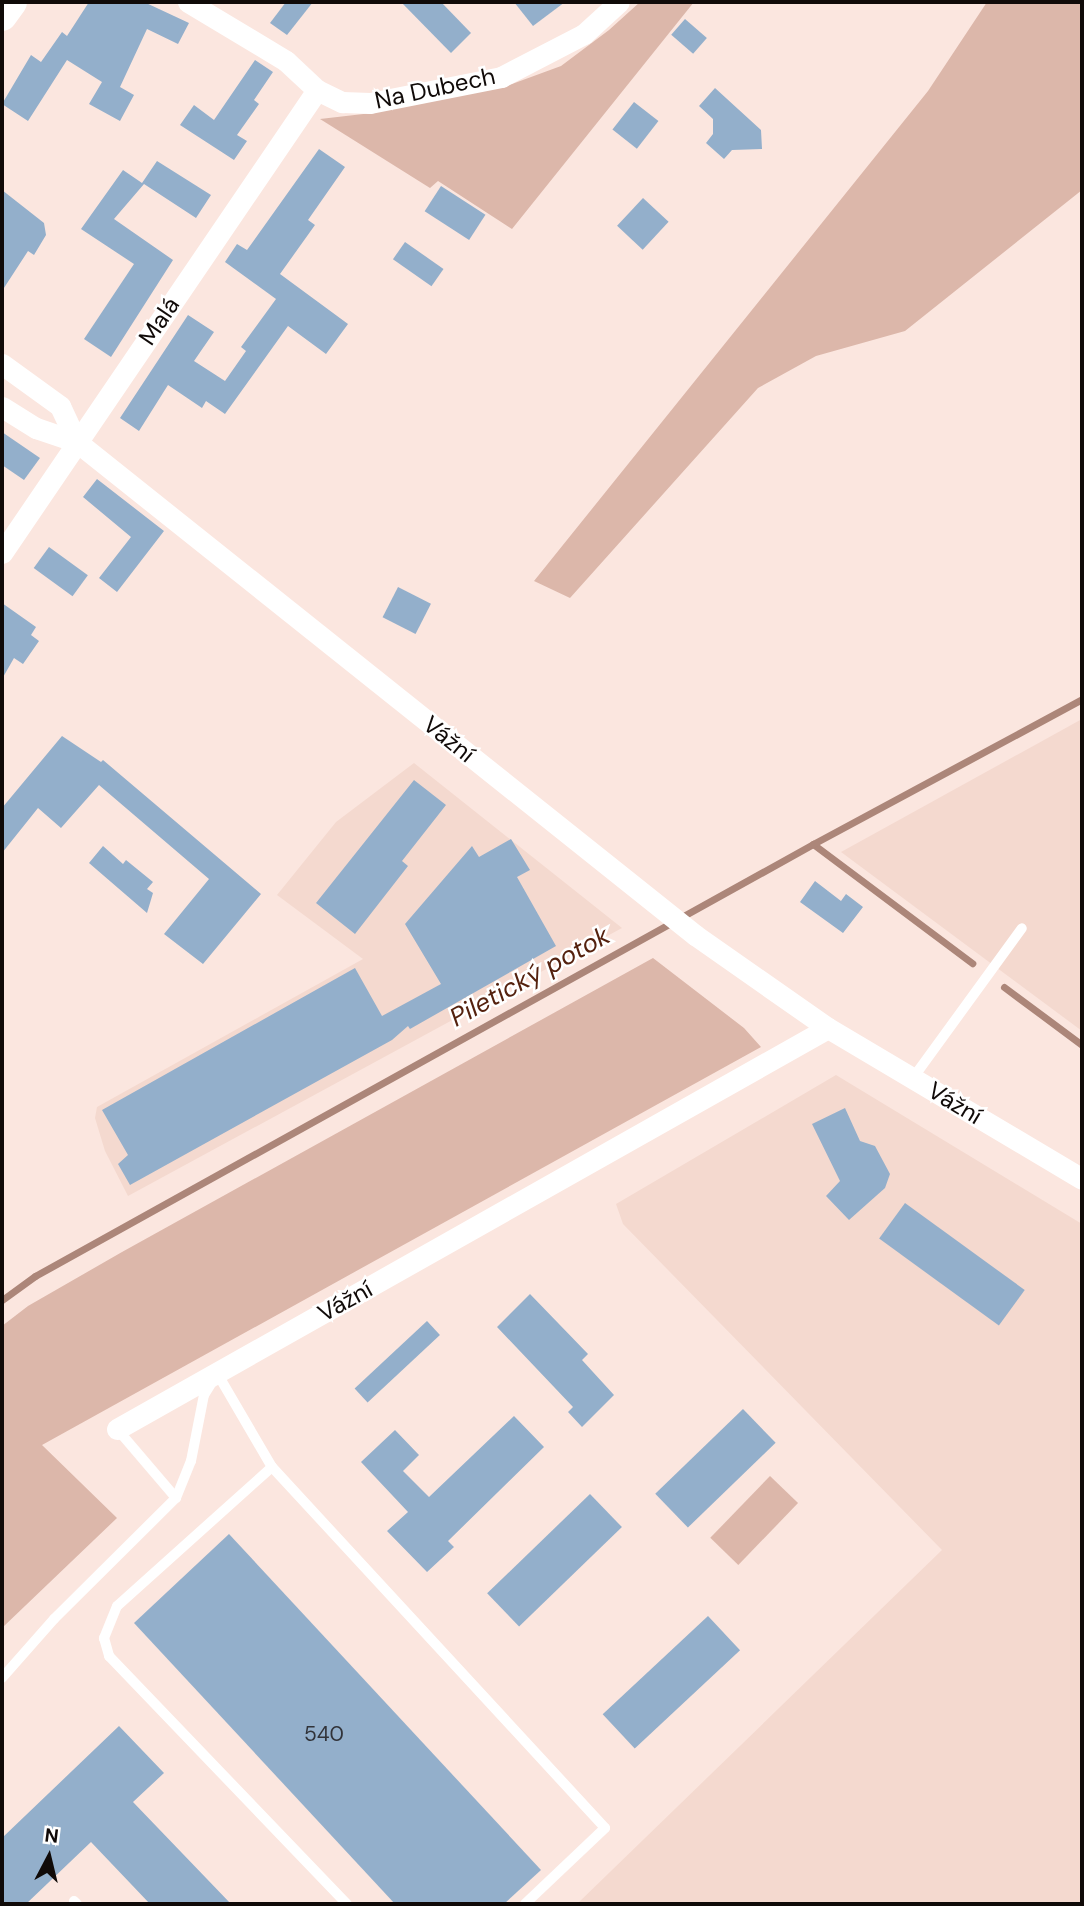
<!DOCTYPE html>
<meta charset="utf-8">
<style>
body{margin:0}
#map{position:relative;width:1084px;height:1906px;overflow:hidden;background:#fbe6df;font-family:"DM Sans",sans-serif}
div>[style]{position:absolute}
.built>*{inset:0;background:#f4d9cf}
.green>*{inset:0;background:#dcb7aa;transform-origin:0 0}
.stream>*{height:7px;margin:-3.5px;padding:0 3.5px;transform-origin:3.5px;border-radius:3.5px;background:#ac8679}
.building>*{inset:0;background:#93afcb;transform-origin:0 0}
.lane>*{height:10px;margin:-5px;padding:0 5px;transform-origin:5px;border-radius:5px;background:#fff}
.street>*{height:21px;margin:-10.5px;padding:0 10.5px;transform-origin:10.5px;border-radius:10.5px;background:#fff}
.secondary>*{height:30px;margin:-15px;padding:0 15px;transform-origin:15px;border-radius:15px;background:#fff}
span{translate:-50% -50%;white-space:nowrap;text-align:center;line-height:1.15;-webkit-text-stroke:5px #fff;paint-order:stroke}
.number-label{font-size:21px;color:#313339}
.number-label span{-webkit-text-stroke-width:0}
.street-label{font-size:24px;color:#100a08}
.water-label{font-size:26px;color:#54210e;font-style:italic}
.frame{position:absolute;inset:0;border:4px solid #100a08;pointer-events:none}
.north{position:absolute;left:14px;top:1822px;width:70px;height:70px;-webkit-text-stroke:5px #fff;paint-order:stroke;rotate:7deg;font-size:19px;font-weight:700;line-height:28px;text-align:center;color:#100a08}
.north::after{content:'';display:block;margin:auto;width:24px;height:32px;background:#100a08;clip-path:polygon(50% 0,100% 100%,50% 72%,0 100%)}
</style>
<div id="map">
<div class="built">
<i style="clip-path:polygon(1082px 719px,1082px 1031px,841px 852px)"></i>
<i style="clip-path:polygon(414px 763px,622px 928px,128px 1196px,105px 1151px,95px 1118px,97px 1107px,363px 959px,277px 895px,336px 822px)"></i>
<i style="clip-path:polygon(836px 1075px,1082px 1224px,1082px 1904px,577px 1904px,942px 1550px,623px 1224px,616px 1204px)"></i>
</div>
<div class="green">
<i style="clip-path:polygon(640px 2px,694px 2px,512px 229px,438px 181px,430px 188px,320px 119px,372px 113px,512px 84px,561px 66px,609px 30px)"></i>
<i style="clip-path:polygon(987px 2px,1082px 2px,1082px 190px,905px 331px,816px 356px,758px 388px,570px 598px,534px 581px,928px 91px)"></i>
<i style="clip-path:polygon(653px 958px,744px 1028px,761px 1047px,42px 1445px,117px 1518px,2px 1628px,2px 1326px,28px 1306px,122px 1252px)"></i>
<i style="left:770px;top:1476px;width:39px;height:86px;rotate:44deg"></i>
</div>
<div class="stream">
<i style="left:813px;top:844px;width:199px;rotate:36.8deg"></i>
<i style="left:1004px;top:987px;width:97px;rotate:36.6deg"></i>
<i style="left:2px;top:1300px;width:41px;rotate:-36deg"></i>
<i style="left:35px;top:1276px;width:890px;rotate:-29.04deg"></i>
<i style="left:813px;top:844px;width:306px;rotate:-28.3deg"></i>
</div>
<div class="building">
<i style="clip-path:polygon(89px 2px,144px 2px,189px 23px,178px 44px,147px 29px,120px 87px,134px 95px,120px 121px,89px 104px,102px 82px,67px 60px,28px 121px,2px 104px,31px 55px,41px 62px,62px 32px,67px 36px)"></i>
<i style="clip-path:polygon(286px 2px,313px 2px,287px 35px,270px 23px)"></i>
<i style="clip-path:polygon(401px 2px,441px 2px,471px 33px,451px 53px)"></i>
<i style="clip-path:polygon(514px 2px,565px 2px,533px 26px)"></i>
<i style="left:685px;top:19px;width:29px;height:21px;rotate:41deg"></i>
<i style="clip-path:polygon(255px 60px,273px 72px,254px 100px,259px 104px,237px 135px,247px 141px,234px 160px,180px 125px,194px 105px,214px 120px)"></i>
<i style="clip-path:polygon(715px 88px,761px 130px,762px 149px,732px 150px,724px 159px,706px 143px,713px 134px,713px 119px,699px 106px)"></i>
<i style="left:634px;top:102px;width:31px;height:35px;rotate:38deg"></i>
<i style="clip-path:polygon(319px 149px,345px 167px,308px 220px,315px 225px,280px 274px,348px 324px,326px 354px,288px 326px,225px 414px,206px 401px,202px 408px,168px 385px,139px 431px,120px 418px,188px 315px,214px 332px,194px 361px,225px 381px,246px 351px,241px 347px,276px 299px,225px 262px,237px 244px,247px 250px)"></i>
<i style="clip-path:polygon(157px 161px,211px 195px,196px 218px,144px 184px,114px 219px,173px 260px,111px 357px,84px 339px,134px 264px,81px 229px,123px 170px,142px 183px)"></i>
<i style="left:441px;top:186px;width:53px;height:30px;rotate:33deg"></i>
<i style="clip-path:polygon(2px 190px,44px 223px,46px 235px,34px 255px,28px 251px,2px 291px)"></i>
<i style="left:643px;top:198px;width:35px;height:38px;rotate:43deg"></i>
<i style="left:405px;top:242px;width:47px;height:21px;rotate:35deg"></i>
<i style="clip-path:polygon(2px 432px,40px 458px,24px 480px,2px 465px)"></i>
<i style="clip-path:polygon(97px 479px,164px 531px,117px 592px,99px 578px,131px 537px,83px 497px)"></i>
<i style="left:49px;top:547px;width:48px;height:26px;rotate:36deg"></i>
<i style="left:398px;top:587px;width:37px;height:34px;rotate:27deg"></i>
<i style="clip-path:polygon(2px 603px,36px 627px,31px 635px,39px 641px,23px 664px,14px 658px,2px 679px)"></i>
<i style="clip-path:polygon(62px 736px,101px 762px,103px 760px,261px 894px,203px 964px,164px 934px,209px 879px,99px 785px,61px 828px,38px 808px,2px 853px,2px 808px)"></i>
<i style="clip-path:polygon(414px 780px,446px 805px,402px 861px,408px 866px,355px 934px,316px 903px)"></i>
<i style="clip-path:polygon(511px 839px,530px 870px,517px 877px,556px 946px,410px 1029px,408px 1026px,392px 1040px,130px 1185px,118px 1164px,128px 1155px,102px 1110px,355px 968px,382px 1016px,441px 984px,405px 924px,472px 846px,479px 857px)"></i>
<i style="clip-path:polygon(103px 846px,123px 864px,126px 860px,153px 882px,147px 889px,153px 893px,147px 913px,89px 863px)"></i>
<i style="clip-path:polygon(815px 881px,841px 901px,846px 894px,863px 907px,843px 933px,800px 902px)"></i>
<i style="clip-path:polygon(845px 1108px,860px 1141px,875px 1146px,890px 1174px,885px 1188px,849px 1220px,826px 1196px,840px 1181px,812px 1124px)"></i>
<i style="left:905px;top:1203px;width:148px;height:44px;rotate:36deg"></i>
<i style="clip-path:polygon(530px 1294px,588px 1354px,582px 1360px,614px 1395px,582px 1427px,568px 1412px,573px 1407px,497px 1327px)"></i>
<i style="left:427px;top:1321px;width:19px;height:99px;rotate:47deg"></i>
<i style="left:743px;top:1409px;width:47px;height:122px;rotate:46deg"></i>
<i style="clip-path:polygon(514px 1416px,544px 1447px,448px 1541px,454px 1547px,427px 1572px,387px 1531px,408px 1512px,361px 1462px,395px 1430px,419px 1455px,403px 1471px,429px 1497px)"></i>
<i style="left:590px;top:1494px;width:46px;height:143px;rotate:46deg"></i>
<i style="clip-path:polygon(229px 1534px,541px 1870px,504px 1904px,395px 1904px,134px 1623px)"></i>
<i style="left:708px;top:1616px;width:47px;height:144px;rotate:47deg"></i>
<i style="clip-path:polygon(119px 1726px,164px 1773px,133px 1802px,231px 1904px,150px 1904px,91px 1842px,26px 1904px,2px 1904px,2px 1838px)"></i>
</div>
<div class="lane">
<i style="left:913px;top:1078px;width:185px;rotate:-54deg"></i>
<i style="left:217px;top:1373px;width:109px;rotate:59.7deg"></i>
<i style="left:272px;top:1467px;width:491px;rotate:47.3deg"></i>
<i style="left:605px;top:1828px;width:110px;rotate:136.5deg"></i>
<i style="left:272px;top:1467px;width:208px;rotate:138.1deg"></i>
<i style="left:117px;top:1606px;width:35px;rotate:112deg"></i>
<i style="left:104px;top:1638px;width:19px;rotate:74deg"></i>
<i style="left:109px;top:1656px;width:344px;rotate:46.2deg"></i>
<i style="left:176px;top:1498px;width:40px;rotate:-68deg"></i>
<i style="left:191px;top:1461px;width:67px;rotate:-78.9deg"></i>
<i style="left:204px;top:1395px;width:19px;rotate:-58deg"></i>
<i style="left:2px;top:1678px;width:79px;rotate:-48.6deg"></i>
<i style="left:54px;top:1619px;width:172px;rotate:-44.8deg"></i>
<i style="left:176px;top:1498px;width:91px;rotate:-130.5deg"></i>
<i style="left:74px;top:1901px;width:4px;rotate:45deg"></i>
</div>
<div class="street">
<i style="left:188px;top:2px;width:114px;rotate:31deg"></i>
<i style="left:286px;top:61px;width:42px;rotate:43.1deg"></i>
<i style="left:317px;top:90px;width:28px;rotate:26deg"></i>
<i style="left:342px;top:102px;width:28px;rotate:2deg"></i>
<i style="left:370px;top:103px;width:134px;rotate:-11.2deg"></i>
<i style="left:501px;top:77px;width:93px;rotate:-27.4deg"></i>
<i style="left:584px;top:34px;width:47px;rotate:-42.4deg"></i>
<i style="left:2px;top:364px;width:72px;rotate:35.9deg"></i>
<i style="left:60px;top:406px;width:40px;rotate:65deg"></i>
<i style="left:2px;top:407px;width:40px;rotate:32deg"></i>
<i style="left:36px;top:428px;width:43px;rotate:18.9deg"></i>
<i style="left:77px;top:442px;width:791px;rotate:38.58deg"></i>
<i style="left:695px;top:935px;width:162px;rotate:35deg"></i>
<i style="left:828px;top:1028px;width:295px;rotate:30.7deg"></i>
<i style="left:2px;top:553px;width:560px;rotate:-55.77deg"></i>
<i style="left:117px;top:1429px;width:816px;rotate:-29.42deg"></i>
</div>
<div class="secondary">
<i style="left:2px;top:16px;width:17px;rotate:-54deg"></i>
</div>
<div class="number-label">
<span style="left:324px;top:1734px">540</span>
</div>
<div class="street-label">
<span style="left:435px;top:88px;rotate:-12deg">Na Dubech</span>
<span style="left:159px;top:321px;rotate:-56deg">Malá</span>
<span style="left:449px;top:739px;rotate:39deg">Vážní</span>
<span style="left:955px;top:1103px;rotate:31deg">Vážní</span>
<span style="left:345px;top:1301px;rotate:-29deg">Vážní</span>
</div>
<div class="water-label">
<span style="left:530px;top:977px;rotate:-29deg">Piletický potok</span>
</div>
<div class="frame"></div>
<div class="north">N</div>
</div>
